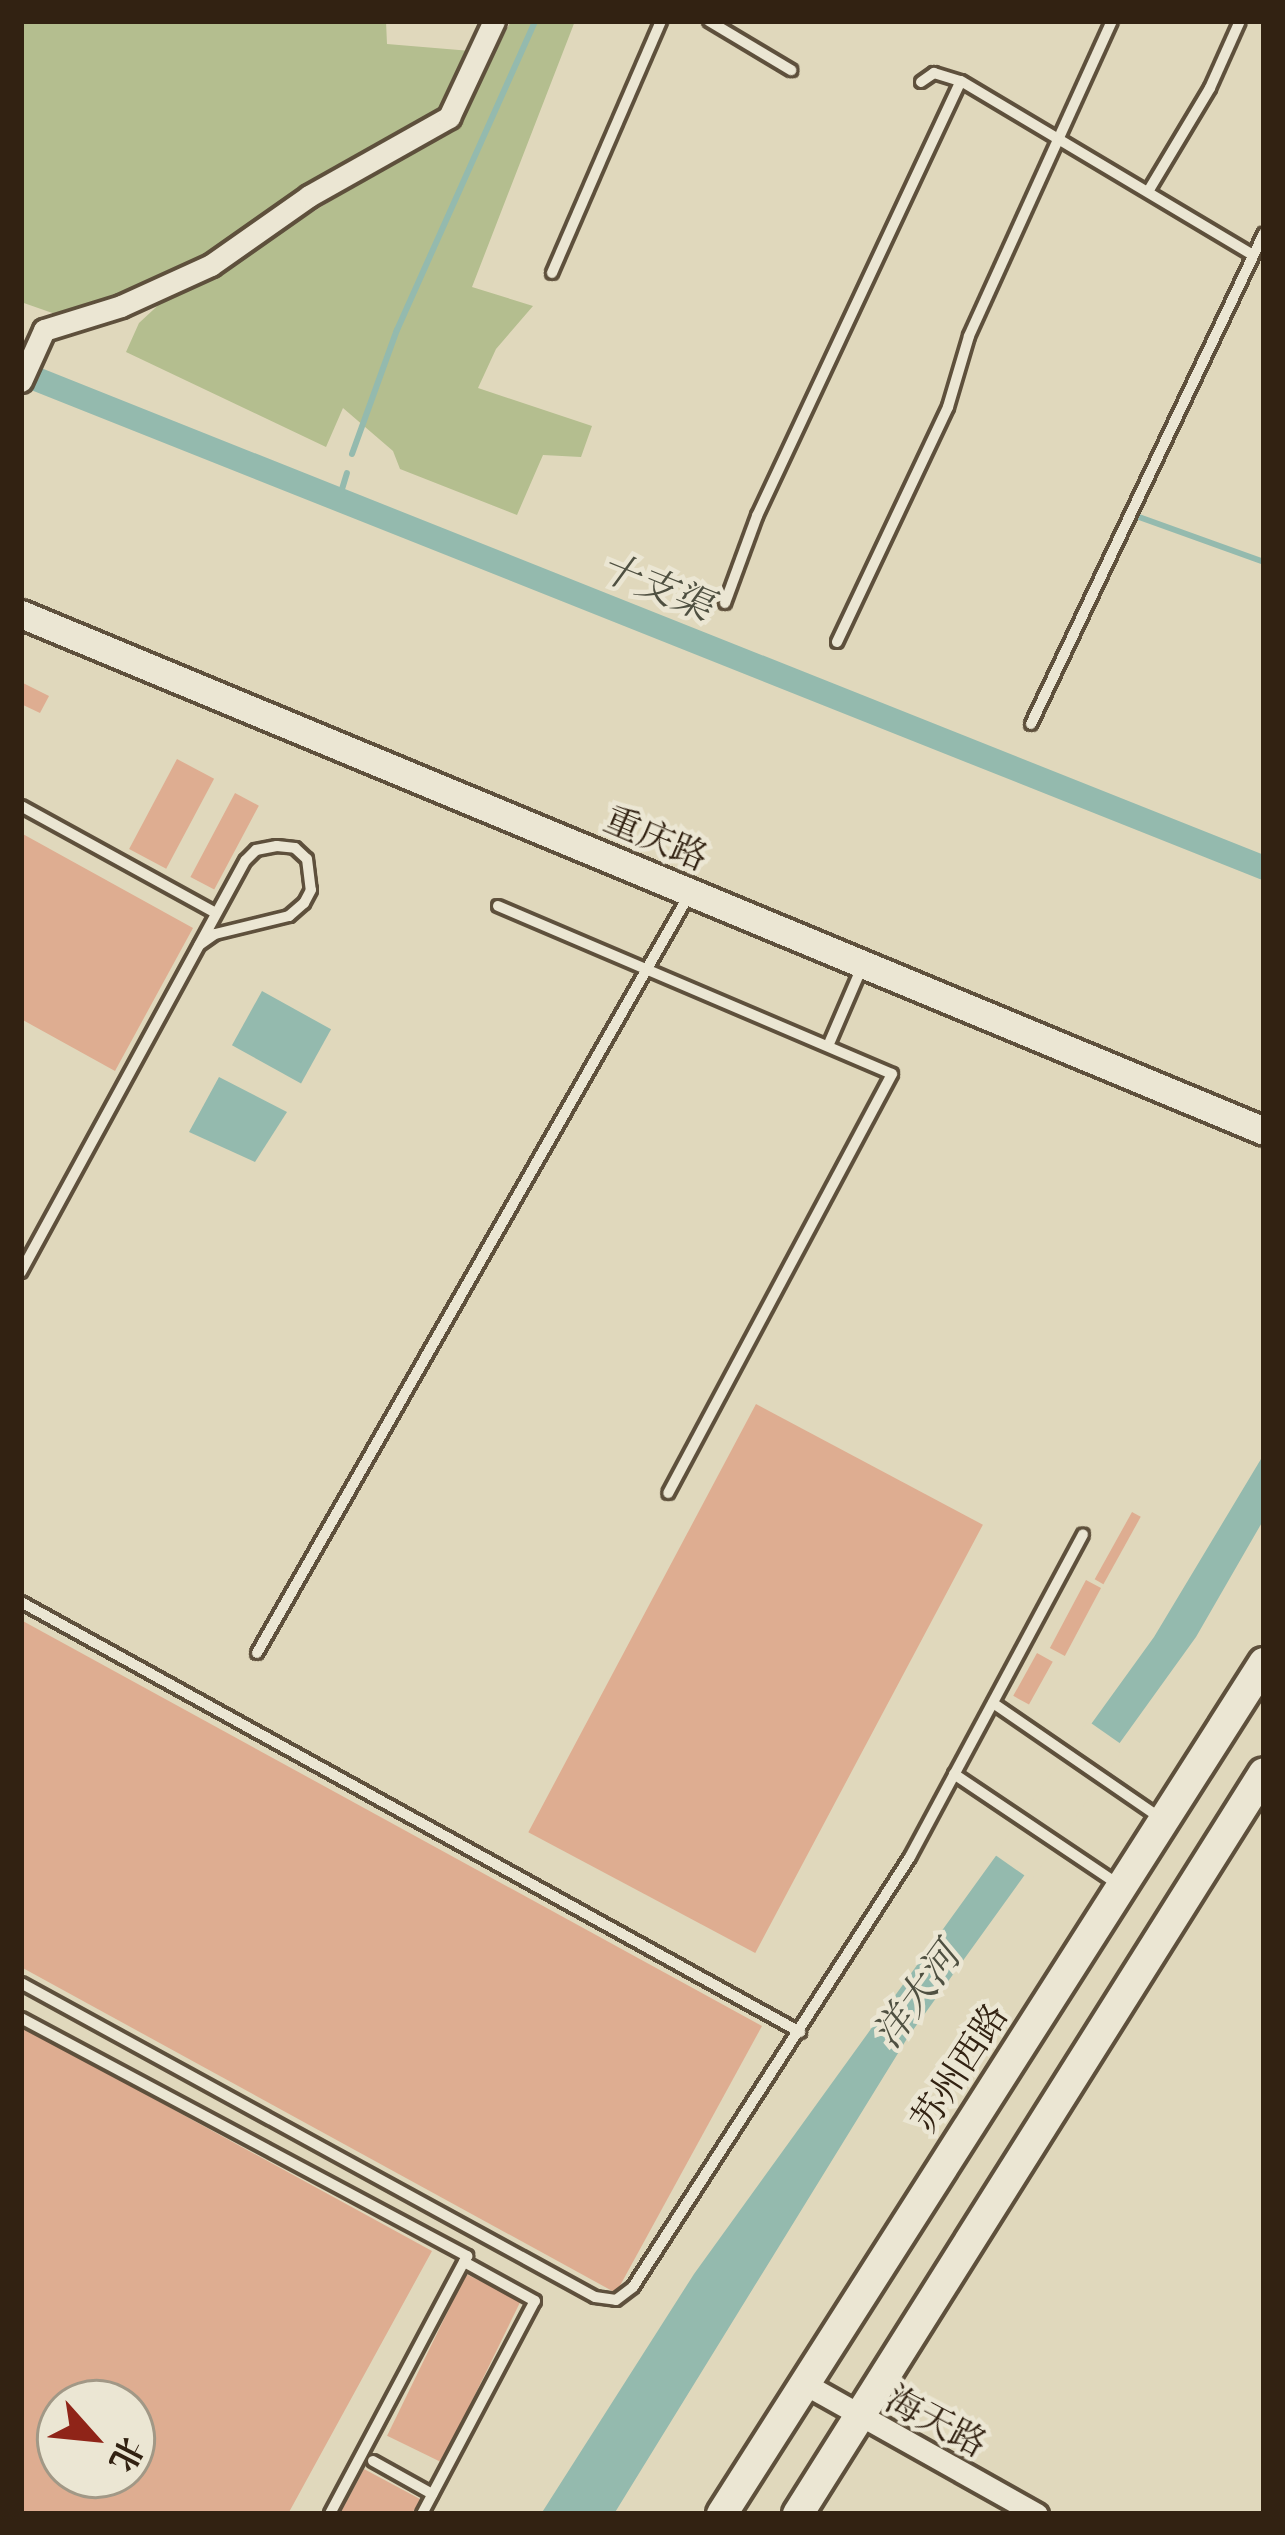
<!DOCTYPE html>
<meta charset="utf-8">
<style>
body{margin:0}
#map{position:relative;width:1285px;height:2535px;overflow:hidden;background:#e0d8bc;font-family:"IM FELL French Canon","Noto Serif SC",serif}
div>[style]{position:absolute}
.green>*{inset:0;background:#b4be8f}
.water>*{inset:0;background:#94baae;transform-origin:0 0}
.pier>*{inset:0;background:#e0d8bc;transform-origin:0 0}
.stream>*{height:6px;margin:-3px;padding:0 3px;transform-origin:3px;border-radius:3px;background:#94baae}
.canal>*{height:24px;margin:-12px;padding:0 12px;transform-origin:12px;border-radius:12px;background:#94baae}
.building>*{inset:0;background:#dead91;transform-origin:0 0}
.roads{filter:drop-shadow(3px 0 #5e503c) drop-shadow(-3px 0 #5e503c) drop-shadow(0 3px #5e503c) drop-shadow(0 -3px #5e503c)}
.service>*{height:10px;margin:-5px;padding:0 5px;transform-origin:5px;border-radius:5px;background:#ebe6d3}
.minor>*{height:21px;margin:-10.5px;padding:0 10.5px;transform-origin:10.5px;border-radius:10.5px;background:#ebe6d3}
.tertiary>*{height:27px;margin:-13.5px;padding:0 13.5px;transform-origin:13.5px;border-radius:13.5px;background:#ebe6d3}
.secondary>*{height:30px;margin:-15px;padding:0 15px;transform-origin:15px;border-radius:15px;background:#ebe6d3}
span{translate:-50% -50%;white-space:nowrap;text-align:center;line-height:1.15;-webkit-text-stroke:9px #ebe6d3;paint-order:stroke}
.street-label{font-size:36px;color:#322212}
.water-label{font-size:39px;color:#4f5041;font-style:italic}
.frame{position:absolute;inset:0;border:24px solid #322212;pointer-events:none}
.north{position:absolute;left:36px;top:2379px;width:120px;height:120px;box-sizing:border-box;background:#ebe6d3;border:3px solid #a19886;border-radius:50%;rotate:117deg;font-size:33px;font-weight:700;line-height:48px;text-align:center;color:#322212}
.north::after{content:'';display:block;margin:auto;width:42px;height:54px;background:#8f2418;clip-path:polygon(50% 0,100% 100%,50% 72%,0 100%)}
</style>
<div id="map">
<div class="green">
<i style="clip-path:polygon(21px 21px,386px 21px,387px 44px,495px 53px,511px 21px,575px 21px,472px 287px,533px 306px,496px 349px,478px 388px,592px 426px,581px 457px,543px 455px,517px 515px,400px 469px,393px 451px,343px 408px,326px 447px,126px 352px,139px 323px,167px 297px,193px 288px,373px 174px,421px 150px,396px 141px,209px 260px,113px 303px,98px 329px,21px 302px)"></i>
</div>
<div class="water">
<i style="left:262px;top:991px;width:79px;height:62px;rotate:29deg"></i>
<i style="clip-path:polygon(219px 1077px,287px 1112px,255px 1162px,189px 1132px)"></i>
<i style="clip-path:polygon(1264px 1454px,1264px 1519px,1196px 1637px,908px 2037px,614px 2514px,541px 2514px,694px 2274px,1154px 1637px)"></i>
</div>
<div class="pier">
<i style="left:1088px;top:1721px;width:45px;height:163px;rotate:35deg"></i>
</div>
<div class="stream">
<i style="left:352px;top:454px;width:132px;rotate:-70.1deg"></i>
<i style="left:397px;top:330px;width:338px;rotate:-65.9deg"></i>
<i style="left:339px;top:499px;width:27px;rotate:-73deg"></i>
<i style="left:1139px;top:517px;width:133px;rotate:19.8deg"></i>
</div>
<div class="canal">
<i style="left:21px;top:373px;width:1338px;rotate:21.71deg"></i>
</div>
<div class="building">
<i style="clip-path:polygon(21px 682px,49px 696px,40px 713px,21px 704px)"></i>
<i style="left:177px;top:759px;width:42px;height:102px;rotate:28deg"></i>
<i style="left:235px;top:793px;width:27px;height:95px;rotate:28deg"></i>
<i style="clip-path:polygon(21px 833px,193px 928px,115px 1071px,21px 1019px)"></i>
<i style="left:756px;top:1404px;width:257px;height:485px;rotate:28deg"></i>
<i style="left:1132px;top:1512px;width:10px;height:77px;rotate:29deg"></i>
<i style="left:1086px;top:1580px;width:17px;height:77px;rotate:28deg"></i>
<i style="clip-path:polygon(21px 1620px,762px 2026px,616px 2293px,21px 1967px)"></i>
<i style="left:1037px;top:1653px;width:18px;height:49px;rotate:29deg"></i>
<i style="clip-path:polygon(evenodd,21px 2026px,432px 2251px,288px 2514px,21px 2514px,21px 2026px,60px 2403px,132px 2403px,132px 2475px,60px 2475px,60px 2403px)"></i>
<i style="left:466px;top:2274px;width:61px;height:180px;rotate:26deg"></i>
<i style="clip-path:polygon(364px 2469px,420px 2499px,412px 2514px,340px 2514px)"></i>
</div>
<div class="roads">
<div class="service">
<i style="left:709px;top:21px;width:96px;rotate:30.9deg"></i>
<i style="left:921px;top:82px;width:16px;rotate:-35deg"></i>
<i style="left:934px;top:73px;width:28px;rotate:17deg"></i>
<i style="left:961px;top:81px;width:340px;rotate:30.8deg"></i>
<i style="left:1149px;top:190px;width:119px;rotate:-59.1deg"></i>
<i style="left:1210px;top:88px;width:73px;rotate:-65.9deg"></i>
<i style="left:552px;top:273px;width:275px;rotate:-66.6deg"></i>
<i style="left:725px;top:603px;width:93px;rotate:-69.8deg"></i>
<i style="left:757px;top:516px;width:480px;rotate:-64.9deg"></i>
<i style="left:837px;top:642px;width:260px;rotate:-64.7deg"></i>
<i style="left:948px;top:407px;width:74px;rotate:-73.5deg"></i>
<i style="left:969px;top:336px;width:346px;rotate:-65.6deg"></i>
<i style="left:1031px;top:724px;width:543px;rotate:-64.61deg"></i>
<i style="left:21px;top:806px;width:222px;rotate:28.8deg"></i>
<i style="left:498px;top:906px;width:428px;rotate:23.1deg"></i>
<i style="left:892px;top:1074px;width:475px;rotate:118.1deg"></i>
<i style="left:828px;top:1046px;width:86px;rotate:-66.7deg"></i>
<i style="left:21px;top:1272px;width:469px;rotate:-61.4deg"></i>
<i style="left:246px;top:860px;width:14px;rotate:-45deg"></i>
<i style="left:256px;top:850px;width:21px;rotate:-11deg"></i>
<i style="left:277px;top:846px;width:18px;rotate:6deg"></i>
<i style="left:295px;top:848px;width:16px;rotate:43deg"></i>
<i style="left:307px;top:859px;width:31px;rotate:83deg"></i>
<i style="left:311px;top:890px;width:15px;rotate:118deg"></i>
<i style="left:304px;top:903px;width:20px;rotate:139deg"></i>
<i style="left:289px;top:916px;width:76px;rotate:166.3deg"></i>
<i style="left:215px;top:934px;width:19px;rotate:145deg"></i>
<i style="left:21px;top:1602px;width:890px;rotate:28.9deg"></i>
<i style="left:257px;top:1653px;width:872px;rotate:-60.32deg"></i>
<i style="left:993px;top:1703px;width:206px;rotate:34.5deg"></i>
<i style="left:954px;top:1774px;width:199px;rotate:33.9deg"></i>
<i style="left:21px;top:1983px;width:654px;rotate:28.68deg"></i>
<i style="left:595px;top:2297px;width:21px;rotate:8deg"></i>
<i style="left:616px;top:2300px;width:21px;rotate:-37deg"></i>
<i style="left:633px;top:2287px;width:511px;rotate:-57.21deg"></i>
<i style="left:910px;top:1857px;width:366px;rotate:-61.8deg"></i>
<i style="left:21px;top:2018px;width:506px;rotate:28.09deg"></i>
<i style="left:467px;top:2256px;width:292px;rotate:118deg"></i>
<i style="left:373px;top:2461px;width:68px;rotate:29.2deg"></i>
<i style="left:422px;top:2514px;width:241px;rotate:-62.1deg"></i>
<i style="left:535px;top:2301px;width:81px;rotate:-151.2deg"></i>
</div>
<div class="minor">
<i style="left:21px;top:381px;width:56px;rotate:-65.7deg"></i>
<i style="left:44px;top:330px;width:81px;rotate:-17.3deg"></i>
<i style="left:121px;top:306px;width:99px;rotate:-24.5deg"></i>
<i style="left:211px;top:265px;width:120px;rotate:-35.1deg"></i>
<i style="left:309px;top:196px;width:161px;rotate:-29.4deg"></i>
<i style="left:449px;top:117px;width:106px;rotate:-64.9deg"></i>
<i style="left:805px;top:2384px;width:266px;rotate:29.3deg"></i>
</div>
<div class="tertiary">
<i style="left:21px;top:614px;width:1346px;rotate:22.58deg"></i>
</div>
<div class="secondary">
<i style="left:722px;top:2514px;width:1009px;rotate:-57.51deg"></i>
<i style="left:798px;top:2514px;width:875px;rotate:-57.84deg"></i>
</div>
</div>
<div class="street-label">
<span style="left:656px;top:839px;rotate:23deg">重庆路</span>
<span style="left:960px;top:2068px;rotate:-57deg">苏州西路</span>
<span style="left:936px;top:2422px;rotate:28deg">海天路</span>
</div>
<div class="water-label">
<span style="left:656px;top:587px;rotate:22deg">十支渠</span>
<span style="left:917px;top:1996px;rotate:-54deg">洋大河</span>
</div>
<div class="frame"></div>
<div class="north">北</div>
</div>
